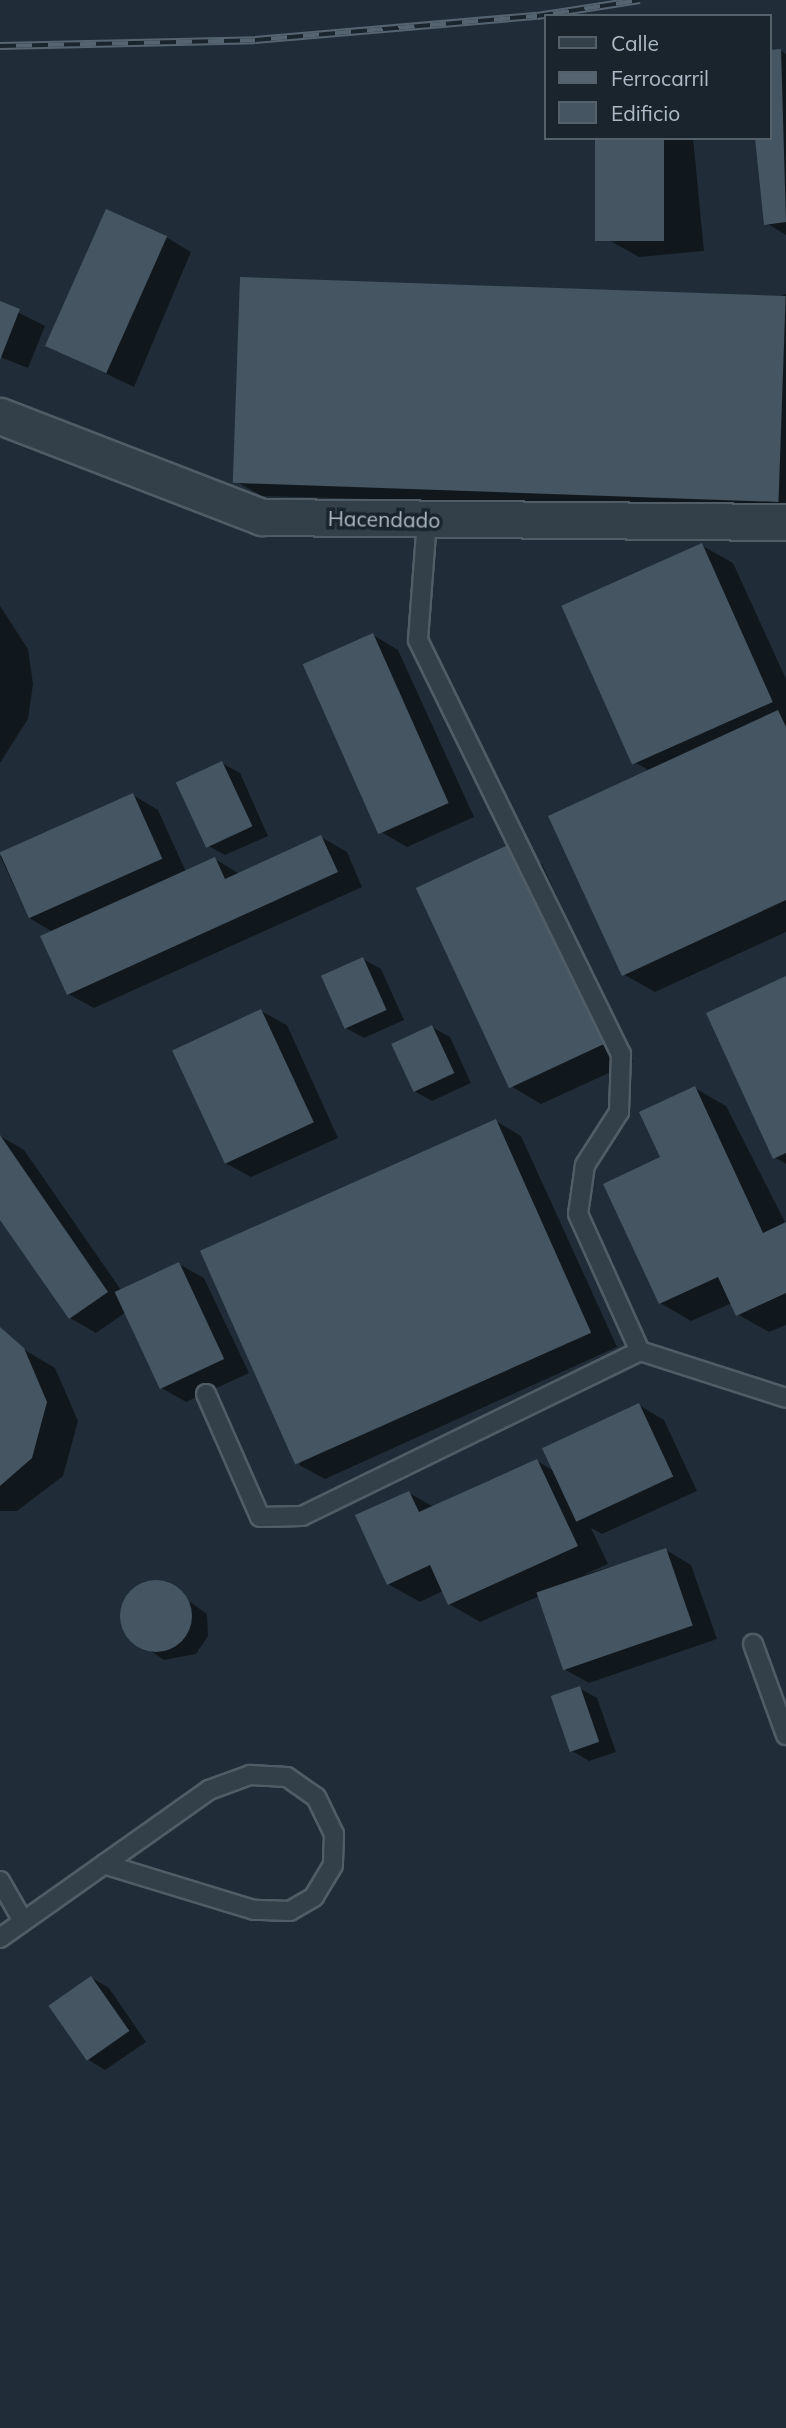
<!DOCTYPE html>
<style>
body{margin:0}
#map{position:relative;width:786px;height:2428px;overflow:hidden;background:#202d38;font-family:Mulish,sans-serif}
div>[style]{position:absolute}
.shadow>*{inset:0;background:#0007}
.building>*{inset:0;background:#455562;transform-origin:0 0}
.round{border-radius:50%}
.roads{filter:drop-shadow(2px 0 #515d66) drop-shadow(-2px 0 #515d66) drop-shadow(0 2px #515d66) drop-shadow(0 -2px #515d66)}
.lane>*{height:18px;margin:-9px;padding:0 9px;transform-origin:9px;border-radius:9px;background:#333f49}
.street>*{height:35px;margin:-17.5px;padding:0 17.5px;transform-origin:17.5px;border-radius:17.5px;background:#333f49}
.rail>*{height:8px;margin-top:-4px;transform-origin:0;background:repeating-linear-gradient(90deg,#19242d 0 16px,#556470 0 32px);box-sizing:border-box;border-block:2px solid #556470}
span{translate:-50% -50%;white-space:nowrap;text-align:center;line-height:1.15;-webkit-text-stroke:7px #19242d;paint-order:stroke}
.street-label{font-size:21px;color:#adbac5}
.legend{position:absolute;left:544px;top:14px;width:228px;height:126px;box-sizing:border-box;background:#19242d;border:2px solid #54606a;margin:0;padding:9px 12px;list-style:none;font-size:21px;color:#adbac5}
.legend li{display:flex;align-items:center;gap:14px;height:35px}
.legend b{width:35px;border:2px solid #54606a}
</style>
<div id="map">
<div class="shadow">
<i style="clip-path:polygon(780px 50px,786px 54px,786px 235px,766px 223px)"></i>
<i style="clip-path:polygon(597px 138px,693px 138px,704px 251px,639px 257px,607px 239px)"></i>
<i style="clip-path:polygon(166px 237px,191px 252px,134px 387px,50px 347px)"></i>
<i style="clip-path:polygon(786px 294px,786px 510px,262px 496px,237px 482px)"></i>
<i style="clip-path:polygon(0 303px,45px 326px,28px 368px,0 357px)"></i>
<i style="clip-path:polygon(701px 545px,733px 563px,786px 679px,786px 932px,655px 992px,623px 974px,650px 771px,636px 763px)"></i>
<i style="clip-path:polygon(0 606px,28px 649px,33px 684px,28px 719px,0 763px)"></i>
<i style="clip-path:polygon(373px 635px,398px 650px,474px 817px,407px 847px,381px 832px)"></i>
<i style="clip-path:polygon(222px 763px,240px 773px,268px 836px,225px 855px,207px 845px)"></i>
<i style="clip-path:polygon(133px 795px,158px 810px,186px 872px,215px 859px,240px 874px,321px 837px,347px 852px,362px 887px,94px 1008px,68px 994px,53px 932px,29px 918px,0 856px)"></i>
<i style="clip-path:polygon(510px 846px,542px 864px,633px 1062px,541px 1104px,509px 1085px)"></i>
<i style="clip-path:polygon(363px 959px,381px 969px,404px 1020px,364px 1038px,346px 1028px)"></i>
<i style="clip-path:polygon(786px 978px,786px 1164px,774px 1157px)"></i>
<i style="clip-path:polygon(261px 1011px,287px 1025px,338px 1138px,251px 1177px,225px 1163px)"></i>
<i style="clip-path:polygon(432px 1027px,450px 1037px,471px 1083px,432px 1101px,414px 1091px)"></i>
<i style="clip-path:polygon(695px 1088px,726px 1106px,786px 1224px,786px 1325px,769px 1332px,737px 1314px,732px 1303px,691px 1321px,660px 1303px,663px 1158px)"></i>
<i style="clip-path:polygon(496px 1121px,521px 1136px,617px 1347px,325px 1479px,299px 1465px)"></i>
<i style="clip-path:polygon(0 1136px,24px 1150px,121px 1290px,179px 1264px,204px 1278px,249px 1373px,186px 1402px,160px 1387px,126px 1312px,96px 1333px,70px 1318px,0 1217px)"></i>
<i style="clip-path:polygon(0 1335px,55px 1368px,78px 1421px,63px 1476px,17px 1511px,0 1511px)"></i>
<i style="clip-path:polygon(639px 1405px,664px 1420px,697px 1491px,602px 1534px,591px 1528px,608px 1564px,583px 1575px,666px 1550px,691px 1565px,717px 1639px,589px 1683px,564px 1669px,539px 1596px,480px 1622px,449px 1604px,443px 1591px,420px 1602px,388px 1584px,409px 1493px,434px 1507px,537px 1461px,554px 1471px)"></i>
<i style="clip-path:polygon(162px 1582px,207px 1614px,208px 1636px,196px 1654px,164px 1660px,127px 1635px,121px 1613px,130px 1592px)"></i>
<i style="clip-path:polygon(579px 1688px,597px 1698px,616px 1752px,589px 1761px,572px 1751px)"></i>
<i style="clip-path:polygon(92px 1978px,109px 1988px,146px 2042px,105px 2070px,87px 2059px)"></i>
</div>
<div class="building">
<i style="clip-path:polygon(781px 49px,786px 222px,764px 225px,755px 138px,770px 138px,770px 50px)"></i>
<i style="left:595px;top:138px;width:69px;height:103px"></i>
<i style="left:106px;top:209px;width:67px;height:150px;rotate:24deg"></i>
<i style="left:240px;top:277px;width:546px;height:206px;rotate:2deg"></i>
<i style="clip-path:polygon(0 301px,20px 309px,0 360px)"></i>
<i style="left:702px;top:543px;width:174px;height:154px;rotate:66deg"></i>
<i style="left:373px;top:633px;width:186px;height:77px;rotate:66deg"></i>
<i style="clip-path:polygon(778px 710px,786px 727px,786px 900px,622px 976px,548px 816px)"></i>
<i style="left:222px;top:761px;width:72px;height:51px;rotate:65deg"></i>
<i style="left:133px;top:793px;width:72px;height:146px;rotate:66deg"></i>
<i style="clip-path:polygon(321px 835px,338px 872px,67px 995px,40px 936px,215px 857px,225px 879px)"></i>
<i style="left:510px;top:844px;width:221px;height:104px;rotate:65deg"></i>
<i style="left:363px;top:957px;width:58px;height:46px;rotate:66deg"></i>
<i style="clip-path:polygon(786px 976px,786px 1153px,773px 1159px,706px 1013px)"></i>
<i style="left:261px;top:1009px;width:125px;height:98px;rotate:65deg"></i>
<i style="left:432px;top:1025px;width:53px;height:45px;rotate:65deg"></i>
<i style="clip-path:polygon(695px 1086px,763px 1233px,786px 1222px,786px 1293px,736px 1316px,718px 1277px,659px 1304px,603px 1184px,660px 1157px,639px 1112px)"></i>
<i style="left:496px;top:1119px;width:234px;height:324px;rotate:66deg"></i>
<i style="clip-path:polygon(0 1135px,108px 1292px,69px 1319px,0 1220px)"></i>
<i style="left:179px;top:1262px;width:107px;height:71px;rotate:65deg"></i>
<i style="clip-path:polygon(0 1327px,24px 1348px,47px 1402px,32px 1458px,0 1486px)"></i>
<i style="left:639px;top:1403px;width:81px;height:107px;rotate:65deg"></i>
<i style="clip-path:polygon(537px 1459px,578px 1546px,448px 1605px,430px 1565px,387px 1585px,355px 1515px,409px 1491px,419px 1512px)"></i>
<i style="left:666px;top:1548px;width:82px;height:137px;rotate:71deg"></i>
<i class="round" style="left:120px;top:1580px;width:72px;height:72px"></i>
<i style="left:580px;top:1686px;width:59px;height:31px;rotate:71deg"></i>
<i style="left:91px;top:1976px;width:67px;height:52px;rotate:55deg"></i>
</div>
<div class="roads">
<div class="lane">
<i style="left:427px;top:520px;width:120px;rotate:94.3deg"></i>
<i style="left:418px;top:640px;width:461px;rotate:63.9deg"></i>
<i style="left:621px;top:1054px;width:58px;rotate:92deg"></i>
<i style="left:619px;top:1112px;width:63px;rotate:122.7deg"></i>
<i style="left:585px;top:1165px;width:49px;rotate:98.1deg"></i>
<i style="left:578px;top:1214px;width:150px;rotate:65.7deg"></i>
<i style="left:640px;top:1351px;width:153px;rotate:17.8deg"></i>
<i style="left:206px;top:1394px;width:134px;rotate:66.3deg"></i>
<i style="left:260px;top:1517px;width:42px;rotate:-1.4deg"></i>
<i style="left:302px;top:1516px;width:376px;rotate:-26deg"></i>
<i style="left:753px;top:1644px;width:97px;rotate:70.1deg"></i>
<i style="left:0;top:1881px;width:46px;rotate:60.1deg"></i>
<i style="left:0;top:1938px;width:256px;rotate:-35.3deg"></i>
<i style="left:209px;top:1790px;width:44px;rotate:-20.1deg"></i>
<i style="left:250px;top:1775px;width:37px;rotate:3deg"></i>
<i style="left:287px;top:1777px;width:35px;rotate:35deg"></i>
<i style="left:316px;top:1797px;width:41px;rotate:64.1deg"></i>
<i style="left:334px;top:1834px;width:31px;rotate:92deg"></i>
<i style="left:333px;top:1865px;width:37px;rotate:121deg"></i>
<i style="left:314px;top:1897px;width:28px;rotate:150deg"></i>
<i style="left:290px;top:1911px;width:36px;rotate:-178deg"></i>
<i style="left:254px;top:1910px;width:157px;rotate:-163deg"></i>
</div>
<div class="street">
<i style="left:0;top:416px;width:281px;rotate:21.1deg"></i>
<i style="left:262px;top:517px;width:524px;rotate:0.55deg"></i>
</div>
</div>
<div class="rail">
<i style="left:0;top:46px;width:255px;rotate:-1.3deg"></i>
<i style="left:255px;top:40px;width:283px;rotate:-4.9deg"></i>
<i style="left:537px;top:16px;width:104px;rotate:-8.8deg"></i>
</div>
<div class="street-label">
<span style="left:384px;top:519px;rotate:1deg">Hacendado</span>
</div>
<ul class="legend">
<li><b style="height:9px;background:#333f49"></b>Calle</li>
<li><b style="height:9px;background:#556470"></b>Ferrocarril</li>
<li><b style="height:19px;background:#455562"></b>Edificio</li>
</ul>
</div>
